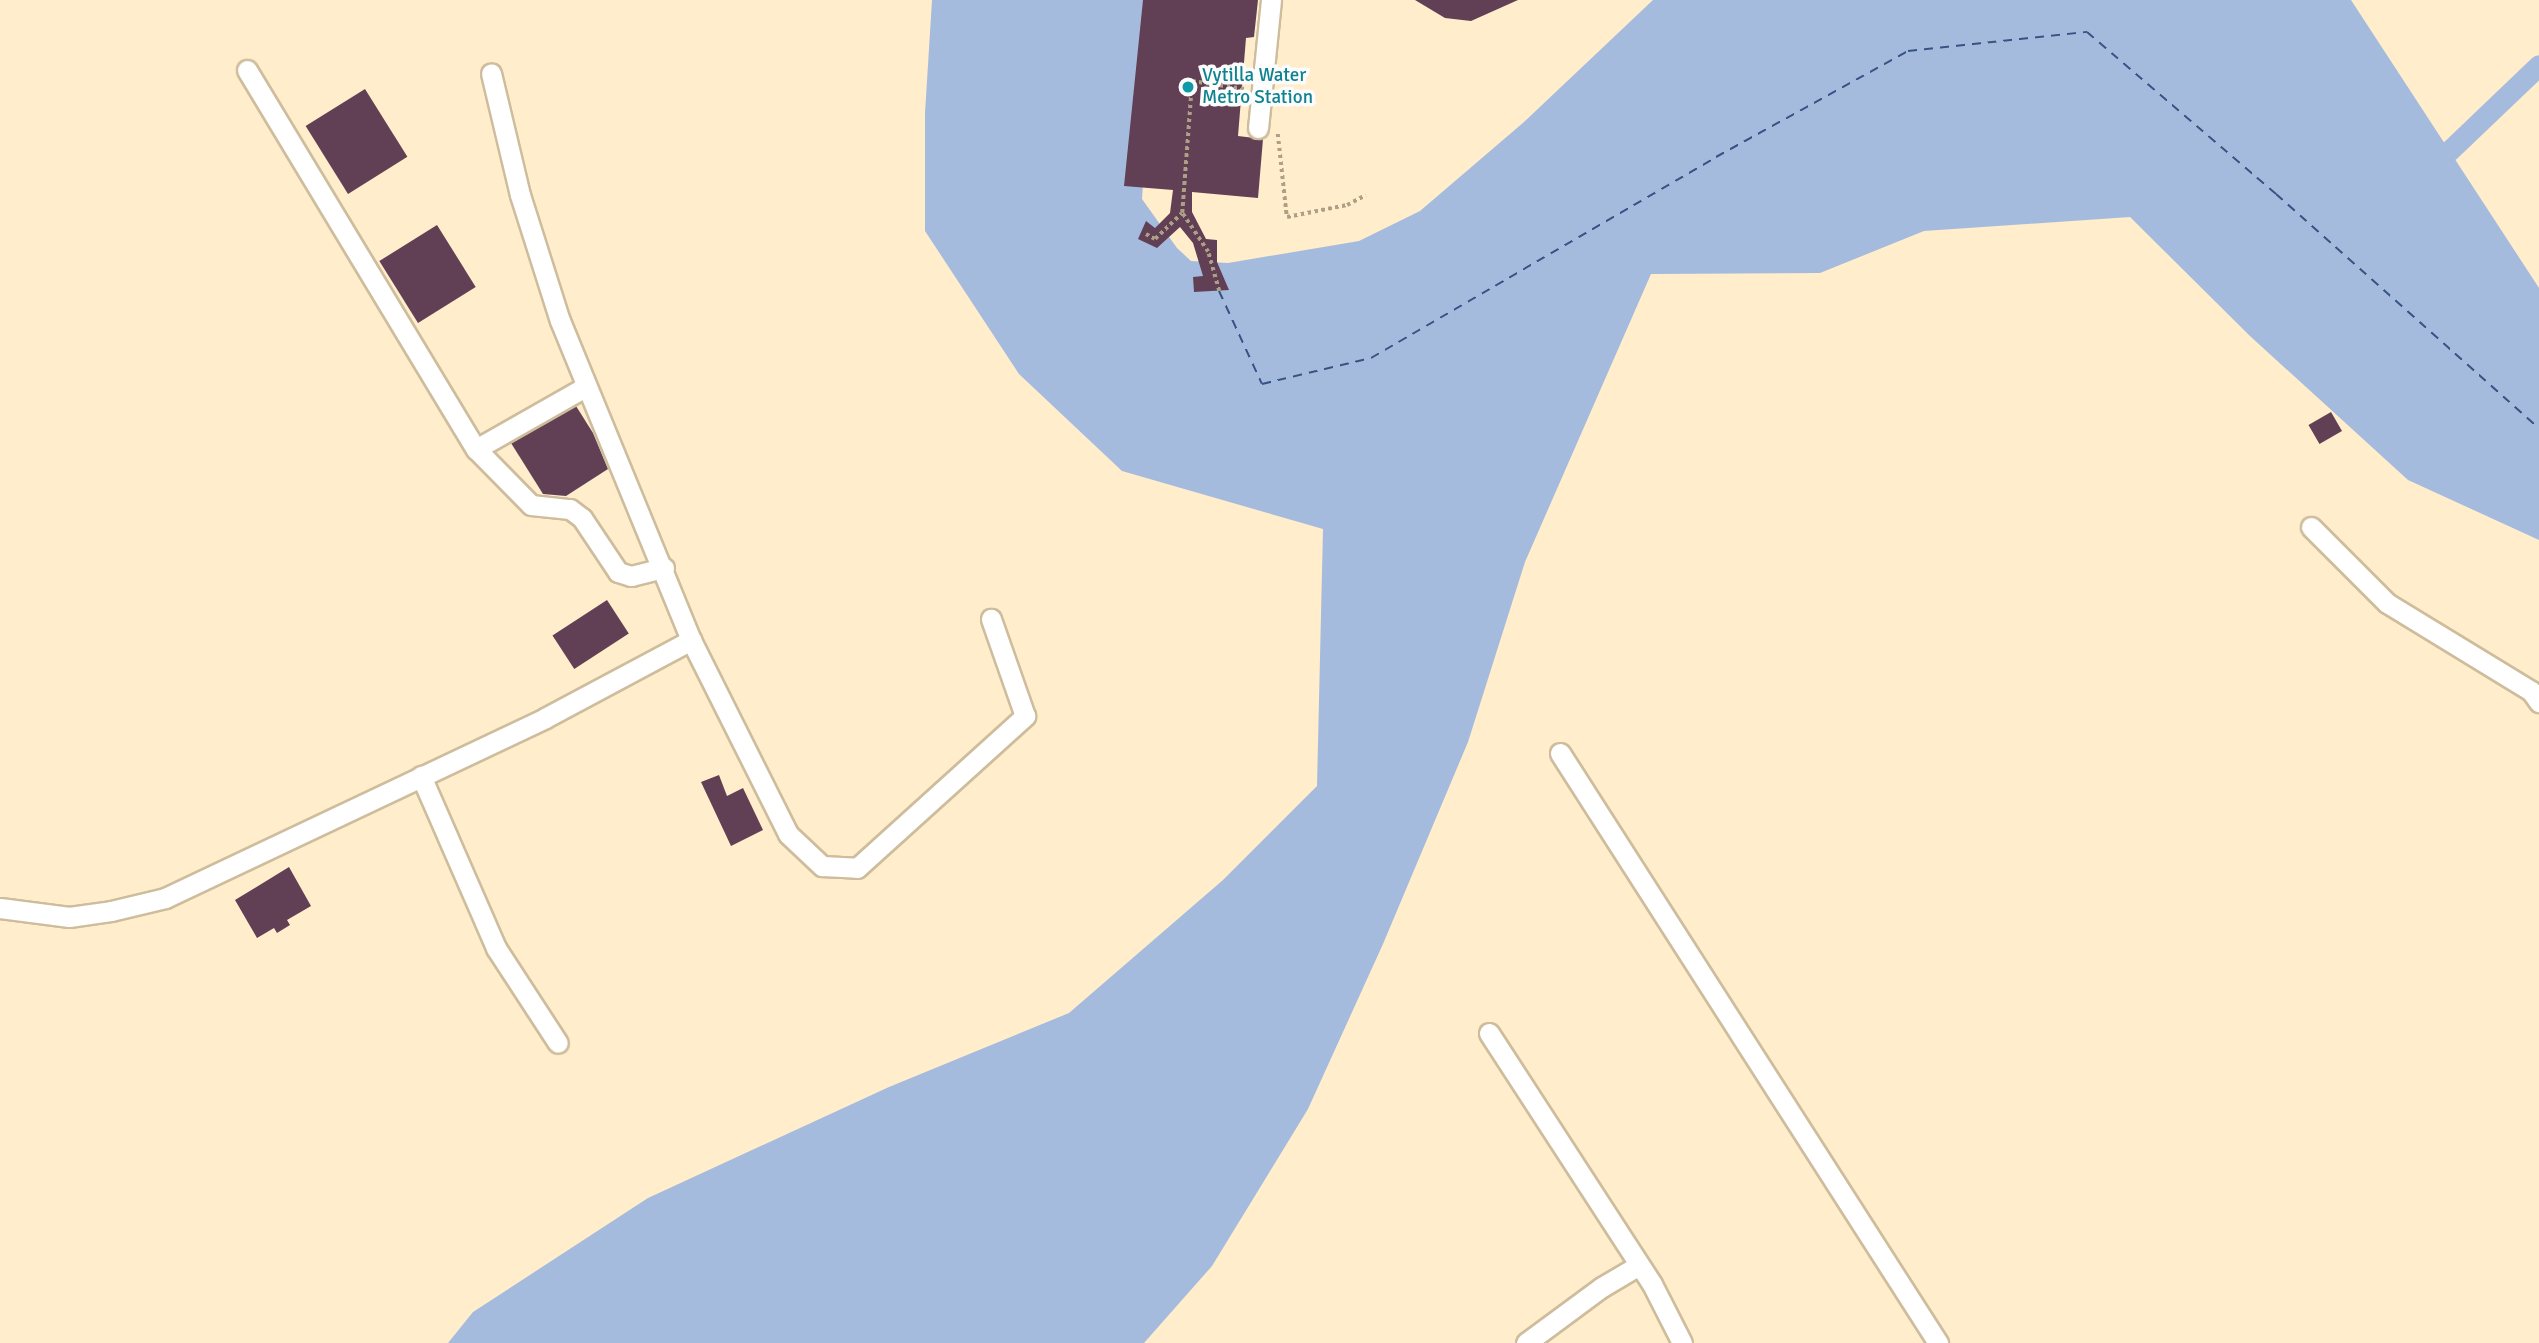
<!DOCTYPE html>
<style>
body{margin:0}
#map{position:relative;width:2539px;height:1343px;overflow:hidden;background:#ffedcb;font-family:Signika,sans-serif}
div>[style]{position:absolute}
.water>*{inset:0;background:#a5bbde}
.canal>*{height:21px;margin:-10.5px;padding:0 10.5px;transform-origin:10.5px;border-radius:10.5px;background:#a5bbde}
.ferry>*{height:2px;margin-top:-1px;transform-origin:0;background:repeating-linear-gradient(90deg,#375383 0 9px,transparent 0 16px)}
.building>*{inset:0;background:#614056;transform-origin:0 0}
.path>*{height:3.5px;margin-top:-1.75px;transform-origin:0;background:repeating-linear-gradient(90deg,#aea087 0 3.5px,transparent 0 7px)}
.roads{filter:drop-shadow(2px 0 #cebd9d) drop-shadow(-2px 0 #cebd9d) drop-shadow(0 2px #cebd9d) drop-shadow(0 -2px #cebd9d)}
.minor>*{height:19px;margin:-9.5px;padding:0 9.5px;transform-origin:9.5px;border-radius:9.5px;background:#fff}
.dots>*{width:19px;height:19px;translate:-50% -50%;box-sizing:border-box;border:4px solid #fcfcfc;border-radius:50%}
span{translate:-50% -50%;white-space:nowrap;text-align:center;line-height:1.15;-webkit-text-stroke:7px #fcfcfc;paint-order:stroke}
.culture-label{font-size:19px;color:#0d838f}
.left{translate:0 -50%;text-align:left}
</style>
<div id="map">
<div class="water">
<i style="clip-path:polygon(932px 0,1155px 0,1142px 199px,1177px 248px,1191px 261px,1228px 263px,1359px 241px,1420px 211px,1524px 122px,1653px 0,2351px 0,2539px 288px,2539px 540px,2408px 480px,2250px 336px,2130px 217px,1924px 231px,1820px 273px,1651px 274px,1525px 562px,1468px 742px,1383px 944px,1308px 1109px,1212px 1266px,1144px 1343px,448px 1343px,473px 1312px,648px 1198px,889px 1087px,1069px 1013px,1223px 880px,1317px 786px,1323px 529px,1122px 471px,1019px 374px,925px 231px,925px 113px)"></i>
</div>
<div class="canal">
<i style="left:2449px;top:151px;width:124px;rotate:-43.7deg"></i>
</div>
<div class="ferry">
<i style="left:1219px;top:291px;width:102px;rotate:65.2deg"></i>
<i style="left:1262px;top:384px;width:112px;rotate:-13.4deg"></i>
<i style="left:1371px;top:358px;width:399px;rotate:-30.2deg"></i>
<i style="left:1716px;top:157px;width:219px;rotate:-28.9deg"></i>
<i style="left:1908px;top:51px;width:180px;rotate:-6.1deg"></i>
<i style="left:2087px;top:32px;width:249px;rotate:40.6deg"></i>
<i style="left:2276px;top:194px;width:352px;rotate:41.7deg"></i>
</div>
<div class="building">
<i style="clip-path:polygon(1143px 0,1258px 0,1254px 37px,1246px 38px,1238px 136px,1263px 139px,1258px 198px,1192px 192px,1192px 212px,1206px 239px,1217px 240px,1217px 262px,1229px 290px,1194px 292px,1193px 277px,1203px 276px,1193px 243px,1180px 227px,1157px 248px,1138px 239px,1146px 221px,1155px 228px,1170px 213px,1173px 190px,1124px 186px)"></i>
<i style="clip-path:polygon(1415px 0,1518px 0,1471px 21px,1445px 18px)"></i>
<i style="left:365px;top:89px;width:80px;height:70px;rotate:58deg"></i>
<i style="left:437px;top:225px;width:73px;height:68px;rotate:58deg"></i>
<i style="clip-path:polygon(576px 406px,593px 433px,608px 469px,566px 496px,543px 494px,511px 443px)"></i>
<i style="left:2331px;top:412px;width:22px;height:26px;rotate:60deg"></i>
<i style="left:607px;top:600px;width:40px;height:65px;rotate:57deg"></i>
<i style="clip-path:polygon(719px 775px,727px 796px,743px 788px,763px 830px,731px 846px,701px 782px)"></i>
<i style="clip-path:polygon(289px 867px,311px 906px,287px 920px,290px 925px,277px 933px,274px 928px,257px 938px,235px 900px)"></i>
</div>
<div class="path">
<i style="left:1278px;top:134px;width:83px;rotate:83.8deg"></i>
<i style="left:1287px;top:217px;width:61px;rotate:-11.3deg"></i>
<i style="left:1347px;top:205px;width:21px;rotate:-28deg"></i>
<i style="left:1146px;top:234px;width:10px;rotate:29deg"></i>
<i style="left:1155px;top:239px;width:37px;rotate:-44deg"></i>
<i style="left:1219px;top:291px;width:41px;rotate:-105.8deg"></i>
<i style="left:1208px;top:252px;width:47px;rotate:-123.7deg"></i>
<i style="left:1182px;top:213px;width:132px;rotate:-85.7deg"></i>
<i style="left:1192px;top:81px;width:53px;rotate:8.7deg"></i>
</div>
<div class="roads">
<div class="minor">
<i style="left:247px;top:70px;width:443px;rotate:58.9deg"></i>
<i style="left:476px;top:449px;width:125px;rotate:-29.6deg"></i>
<i style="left:1258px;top:128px;width:129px;rotate:-84.2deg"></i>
<i style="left:476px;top:449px;width:78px;rotate:45.5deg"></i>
<i style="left:531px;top:505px;width:39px;rotate:6deg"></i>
<i style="left:570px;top:509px;width:15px;rotate:37deg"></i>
<i style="left:582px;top:518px;width:65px;rotate:56.3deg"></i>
<i style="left:618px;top:572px;width:14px;rotate:17deg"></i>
<i style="left:631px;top:576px;width:34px;rotate:-14deg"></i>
<i style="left:2311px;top:527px;width:107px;rotate:45deg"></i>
<i style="left:2387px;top:603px;width:169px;rotate:31.4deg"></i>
<i style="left:2531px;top:691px;width:14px;rotate:54deg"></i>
<i style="left:691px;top:640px;width:217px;rotate:63.4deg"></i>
<i style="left:788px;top:834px;width:47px;rotate:43.3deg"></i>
<i style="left:822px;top:866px;width:35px;rotate:3deg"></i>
<i style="left:857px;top:868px;width:227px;rotate:-42.1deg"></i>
<i style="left:1025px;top:716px;width:103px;rotate:-109.3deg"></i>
<i style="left:1560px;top:753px;width:701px;rotate:57.35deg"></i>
<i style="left:421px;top:776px;width:188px;rotate:66.4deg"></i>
<i style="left:496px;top:948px;width:113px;rotate:56.9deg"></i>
<i style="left:0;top:908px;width:70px;rotate:7.4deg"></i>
<i style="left:69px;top:917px;width:42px;rotate:-8.1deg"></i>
<i style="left:111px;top:911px;width:56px;rotate:-13.5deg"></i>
<i style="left:165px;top:898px;width:420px;rotate:-25.3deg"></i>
<i style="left:545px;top:718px;width:166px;rotate:-28.1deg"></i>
<i style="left:691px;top:640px;width:345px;rotate:-112.3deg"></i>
<i style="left:560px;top:321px;width:132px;rotate:-107.6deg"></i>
<i style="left:520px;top:195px;width:125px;rotate:-103.4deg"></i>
<i style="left:1489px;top:1033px;width:299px;rotate:57deg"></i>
<i style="left:1652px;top:1284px;width:66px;rotate:63deg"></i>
<i style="left:1526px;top:1343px;width:94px;rotate:-36.4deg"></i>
<i style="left:1602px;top:1287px;width:43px;rotate:-30.7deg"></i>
</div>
</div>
<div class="dots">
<i style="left:1188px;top:87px;background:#0f9aa8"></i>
</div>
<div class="culture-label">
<span class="left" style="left:1202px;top:87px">Vytilla Water<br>Metro Station</span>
</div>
</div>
